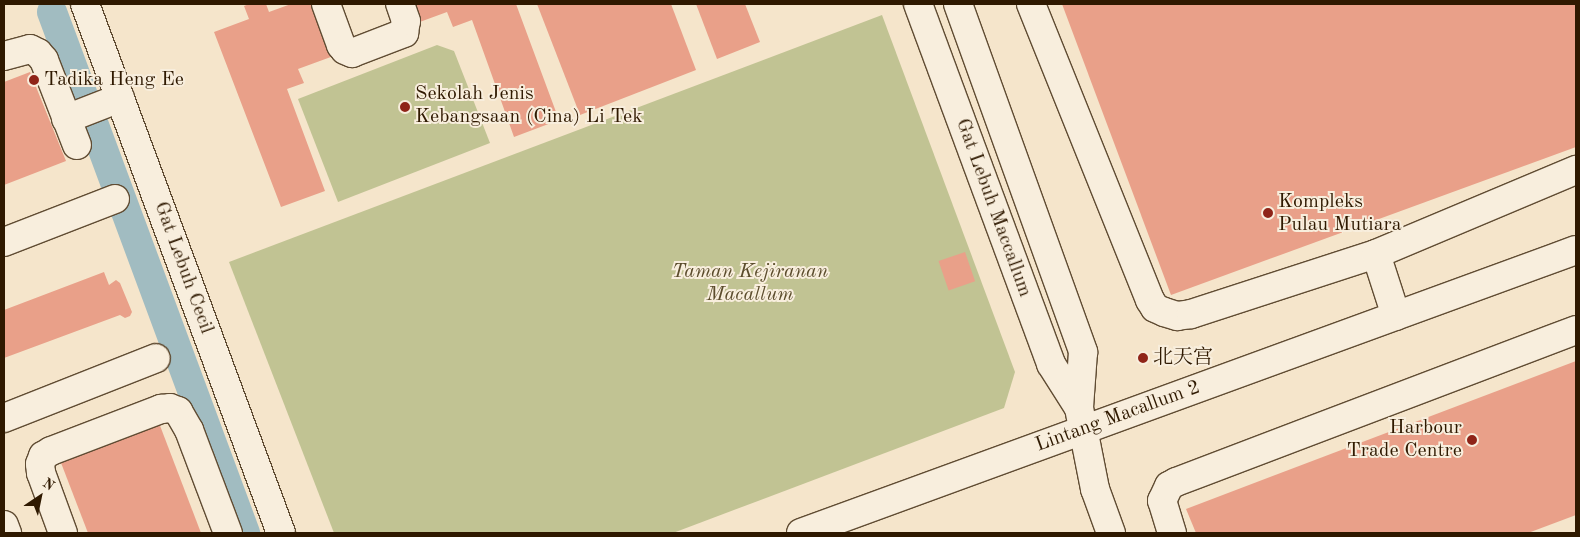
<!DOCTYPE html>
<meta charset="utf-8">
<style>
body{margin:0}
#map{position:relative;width:1580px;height:537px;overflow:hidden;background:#f5e5cb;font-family:"Old Standard TT","Noto Serif SC",serif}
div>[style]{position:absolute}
.green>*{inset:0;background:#c1c393}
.canal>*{height:30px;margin:-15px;padding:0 15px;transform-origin:15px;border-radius:15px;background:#a1bcc1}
.building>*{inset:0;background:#e9a089;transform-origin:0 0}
.roads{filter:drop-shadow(1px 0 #604c33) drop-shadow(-1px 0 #604c33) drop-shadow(0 1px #604c33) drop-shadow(0 -1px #604c33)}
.minor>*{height:28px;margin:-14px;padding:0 14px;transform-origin:14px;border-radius:14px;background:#f8eedd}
.dots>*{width:14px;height:14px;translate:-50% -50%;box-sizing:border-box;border:2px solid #f8eedd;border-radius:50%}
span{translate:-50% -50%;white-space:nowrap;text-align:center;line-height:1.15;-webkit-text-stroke:4px #f8eedd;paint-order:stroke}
.poi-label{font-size:20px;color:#2f1900}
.left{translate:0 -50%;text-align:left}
.right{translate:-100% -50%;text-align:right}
.street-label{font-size:20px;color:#2f1900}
.park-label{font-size:20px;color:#5b4c2c;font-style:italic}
.frame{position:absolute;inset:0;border:5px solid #2f1900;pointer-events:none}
.north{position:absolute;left:15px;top:472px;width:50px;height:50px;-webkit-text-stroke:4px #f8eedd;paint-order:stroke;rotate:34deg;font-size:14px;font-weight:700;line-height:20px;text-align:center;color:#2f1900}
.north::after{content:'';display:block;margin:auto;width:18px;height:22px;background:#2f1900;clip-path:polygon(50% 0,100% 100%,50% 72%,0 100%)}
</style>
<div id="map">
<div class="green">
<i style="clip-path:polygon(882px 15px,1015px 372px,1004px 408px,673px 533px,334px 533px,229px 262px)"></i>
<i style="clip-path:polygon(437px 45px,454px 51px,490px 143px,338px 202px,298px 99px)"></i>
</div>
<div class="canal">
<i style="left:52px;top:12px;width:556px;rotate:69.67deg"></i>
</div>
<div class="building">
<i style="clip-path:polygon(249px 4px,266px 4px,269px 12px,291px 4px,320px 4px,339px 54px,298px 69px,304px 83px,287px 89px,325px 191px,281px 207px,214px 32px,249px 19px,244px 6px)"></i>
<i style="clip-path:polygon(409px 4px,516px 4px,559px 120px,514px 137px,472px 20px,453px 27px,447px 12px,417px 23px)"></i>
<i style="clip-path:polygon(537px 4px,671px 4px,696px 70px,580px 115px)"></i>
<i style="clip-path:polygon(696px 4px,745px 4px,760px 42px,717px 59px)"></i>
<i style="clip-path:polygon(1062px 4px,1576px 4px,1576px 147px,1171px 295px)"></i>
<i style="clip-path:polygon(30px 72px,66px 161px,4px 185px,4px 82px)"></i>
<i style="left:965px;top:252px;width:31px;height:28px;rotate:71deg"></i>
<i style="clip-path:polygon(104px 272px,109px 285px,116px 280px,120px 283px,132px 312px,130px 316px,125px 318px,120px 315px,4px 358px,4px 310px)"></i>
<i style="clip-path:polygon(1576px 361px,1576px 515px,1528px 533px,1196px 533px,1186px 509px)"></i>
<i style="clip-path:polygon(159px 423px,201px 533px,88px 533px,58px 455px)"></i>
</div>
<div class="roads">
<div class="minor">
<i style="left:85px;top:4px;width:564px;rotate:69.67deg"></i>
<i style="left:326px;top:4px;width:44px;rotate:69.9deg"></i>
<i style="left:341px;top:45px;width:6px;rotate:51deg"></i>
<i style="left:345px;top:50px;width:8px;rotate:23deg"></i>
<i style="left:352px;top:53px;width:56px;rotate:-21deg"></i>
<i style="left:404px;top:33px;width:12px;rotate:-81deg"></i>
<i style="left:406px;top:21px;width:18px;rotate:-109deg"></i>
<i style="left:918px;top:4px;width:384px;rotate:69.7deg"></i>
<i style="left:1051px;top:364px;width:52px;rotate:57.5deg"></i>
<i style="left:958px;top:4px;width:370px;rotate:70.2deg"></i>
<i style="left:1083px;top:352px;width:56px;rotate:94.1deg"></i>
<i style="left:1079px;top:408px;width:83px;rotate:78.8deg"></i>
<i style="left:1095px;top:489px;width:47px;rotate:70deg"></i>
<i style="left:1031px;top:4px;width:319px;rotate:68.1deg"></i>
<i style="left:1150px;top:300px;width:9px;rotate:58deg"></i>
<i style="left:1155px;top:308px;width:10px;rotate:24deg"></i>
<i style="left:1164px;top:312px;width:14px;rotate:17deg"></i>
<i style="left:1177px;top:316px;width:14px;rotate:-8deg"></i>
<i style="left:1191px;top:314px;width:194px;rotate:-18deg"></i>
<i style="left:1376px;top:254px;width:217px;rotate:-22.8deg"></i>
<i style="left:4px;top:56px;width:27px;rotate:-15deg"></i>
<i style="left:30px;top:49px;width:9px;rotate:27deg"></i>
<i style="left:38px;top:53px;width:9px;rotate:49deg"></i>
<i style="left:44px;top:60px;width:91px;rotate:68.8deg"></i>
<i style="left:66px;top:119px;width:58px;rotate:-21.3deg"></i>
<i style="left:4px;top:242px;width:119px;rotate:-21.2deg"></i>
<i style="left:1376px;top:254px;width:65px;rotate:72.1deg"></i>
<i style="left:4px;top:418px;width:163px;rotate:-21.5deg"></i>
<i style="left:4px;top:525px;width:9px;rotate:69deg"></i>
<i style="left:63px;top:533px;width:64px;rotate:-110.1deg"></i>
<i style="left:41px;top:473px;width:9px;rotate:-96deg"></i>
<i style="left:40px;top:464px;width:9px;rotate:-69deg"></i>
<i style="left:43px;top:456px;width:9px;rotate:-32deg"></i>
<i style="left:51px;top:451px;width:118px;rotate:-20.9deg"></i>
<i style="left:161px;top:409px;width:9px;rotate:-6deg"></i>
<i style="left:170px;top:408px;width:9px;rotate:21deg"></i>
<i style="left:178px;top:411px;width:22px;rotate:60deg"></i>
<i style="left:189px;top:430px;width:110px;rotate:69.3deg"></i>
<i style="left:801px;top:533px;width:825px;rotate:-20.06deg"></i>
<i style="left:1172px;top:533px;width:34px;rotate:-107deg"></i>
<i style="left:1162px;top:501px;width:17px;rotate:-65deg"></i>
<i style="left:1169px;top:486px;width:8px;rotate:-30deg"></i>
<i style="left:1176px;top:482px;width:428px;rotate:-20.8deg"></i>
</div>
</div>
<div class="dots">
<i style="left:34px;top:80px;background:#8f2418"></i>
<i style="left:405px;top:107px;background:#8f2418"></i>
<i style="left:1268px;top:213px;background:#8f2418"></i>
<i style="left:1143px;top:358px;background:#8f2418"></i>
<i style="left:1472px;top:440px;background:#8f2418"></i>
</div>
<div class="poi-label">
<span class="left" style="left:44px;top:80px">Tadika Heng Ee</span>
<span class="left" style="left:415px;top:106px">Sekolah Jenis<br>Kebangsaan (Cina) Li Tek</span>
<span class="left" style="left:1278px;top:214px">Kompleks<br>Pulau Mutiara</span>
<span class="left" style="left:1153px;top:358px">北天宫</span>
<span class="right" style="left:1462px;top:440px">Harbour<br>Trade Centre</span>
</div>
<div class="street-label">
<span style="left:993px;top:208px;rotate:70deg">Gat Lebuh Maccallum</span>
<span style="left:183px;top:268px;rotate:70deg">Gat Lebuh Cecil</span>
<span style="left:1118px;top:417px;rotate:-20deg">Lintang Macallum 2</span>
</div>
<div class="park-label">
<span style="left:750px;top:284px">Taman Kejiranan<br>Macallum</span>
</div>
<div class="frame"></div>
<div class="north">N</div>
</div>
